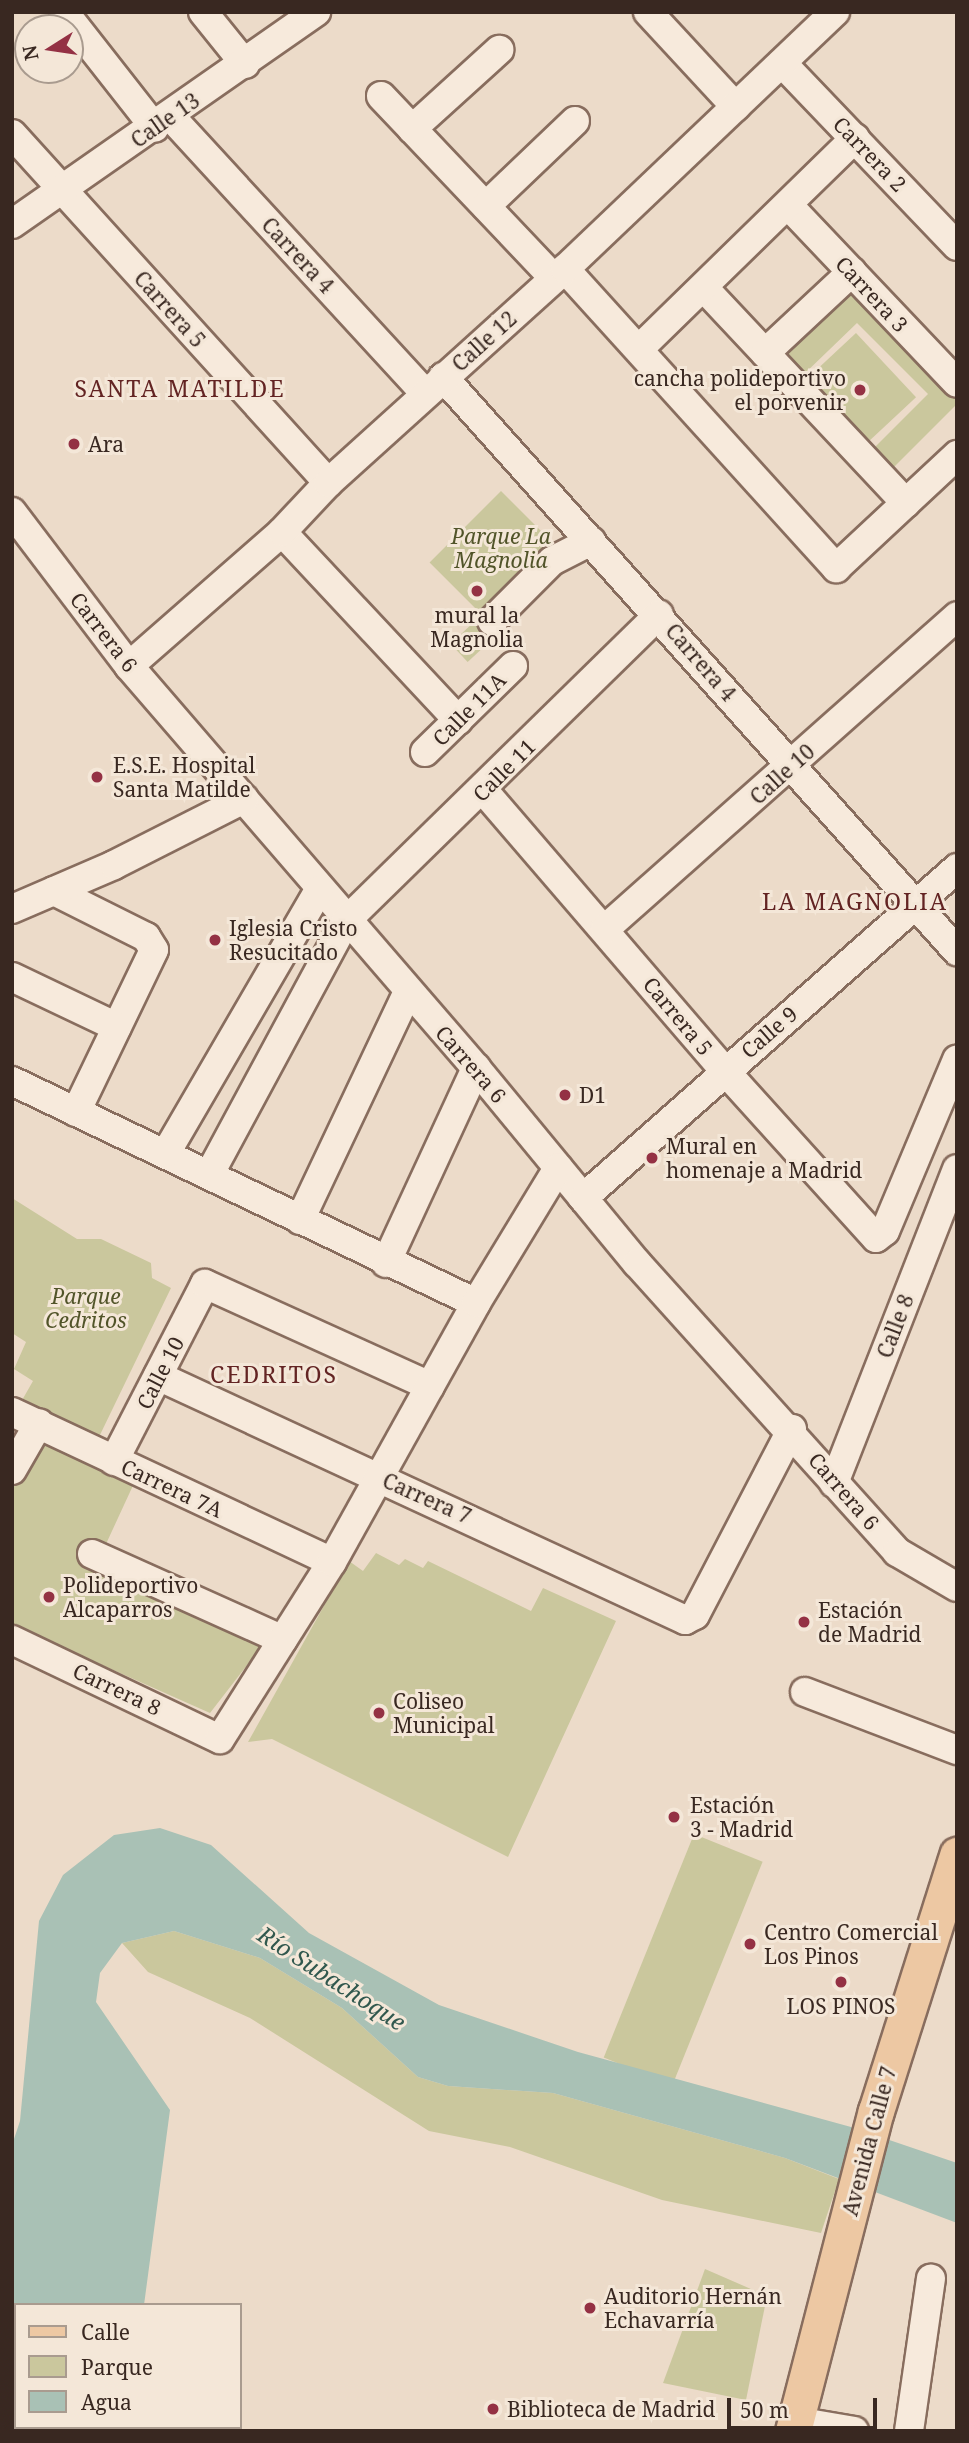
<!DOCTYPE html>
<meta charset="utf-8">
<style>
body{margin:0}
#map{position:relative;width:969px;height:2443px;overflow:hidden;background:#ecdbc9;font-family:"Noto Serif",serif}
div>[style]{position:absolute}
.green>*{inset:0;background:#cac79d;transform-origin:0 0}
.water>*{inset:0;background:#a9c1b5}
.roads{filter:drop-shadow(2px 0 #886d5e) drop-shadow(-2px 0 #886d5e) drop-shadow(0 2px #886d5e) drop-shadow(0 -2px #886d5e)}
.minor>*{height:28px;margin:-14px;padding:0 14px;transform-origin:14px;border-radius:14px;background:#f7eadc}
.major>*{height:35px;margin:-17.5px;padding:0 17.5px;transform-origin:17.5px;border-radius:17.5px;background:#edc8a3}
.dots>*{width:19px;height:19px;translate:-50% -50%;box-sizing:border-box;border:4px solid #f4e7d8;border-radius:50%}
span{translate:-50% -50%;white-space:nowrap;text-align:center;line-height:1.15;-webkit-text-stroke:6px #f4e7d8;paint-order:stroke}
.street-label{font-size:21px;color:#392821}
.poi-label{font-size:21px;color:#392821}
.right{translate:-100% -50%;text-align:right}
.left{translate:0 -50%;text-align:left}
.park-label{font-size:21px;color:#515429;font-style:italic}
.neighbourhood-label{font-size:23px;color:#632423;letter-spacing:2px}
.water-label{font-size:23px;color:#31584e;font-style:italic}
.frame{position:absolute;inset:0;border:14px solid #392821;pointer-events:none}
.legend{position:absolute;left:14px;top:2303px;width:228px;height:126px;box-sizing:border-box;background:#f4e7d8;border:2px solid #a99b8f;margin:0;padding:9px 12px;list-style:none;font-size:21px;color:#392821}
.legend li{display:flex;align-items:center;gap:14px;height:35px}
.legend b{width:35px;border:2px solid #a99b8f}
.north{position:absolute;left:14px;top:14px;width:70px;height:70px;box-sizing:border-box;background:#f4e7d8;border:2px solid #a99b8f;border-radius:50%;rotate:258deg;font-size:19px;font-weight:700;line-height:28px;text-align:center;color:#392821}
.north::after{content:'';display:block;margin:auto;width:24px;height:32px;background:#943144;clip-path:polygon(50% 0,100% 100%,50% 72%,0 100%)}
.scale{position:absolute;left:727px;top:2398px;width:150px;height:32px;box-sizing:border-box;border:4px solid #392821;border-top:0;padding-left:9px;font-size:21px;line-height:24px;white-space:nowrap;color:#392821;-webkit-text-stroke:5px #f4e7d8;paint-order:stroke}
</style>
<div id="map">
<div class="green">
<i style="clip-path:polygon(851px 287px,957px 397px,957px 404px,889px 472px,871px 451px,928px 394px,857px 323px,800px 378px,777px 356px)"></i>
<i style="left:856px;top:333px;width:88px;height:74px;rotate:47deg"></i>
<i style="left:501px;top:491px;width:81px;height:101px;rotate:45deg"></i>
<i style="left:474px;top:622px;width:25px;height:32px;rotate:47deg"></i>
<i style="clip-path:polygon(12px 1198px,77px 1239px,101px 1239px,151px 1263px,152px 1278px,171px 1288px,98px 1439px,17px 1409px,33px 1381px,14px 1369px,26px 1342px,12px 1333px)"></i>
<i style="clip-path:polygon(40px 1428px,136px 1479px,100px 1557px,268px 1638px,210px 1713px,12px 1625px,12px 1479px)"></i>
<i style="clip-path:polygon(376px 1553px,399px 1565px,405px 1559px,423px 1568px,428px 1561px,531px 1611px,543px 1588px,616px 1621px,508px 1857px,272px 1739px,248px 1742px,349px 1561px,363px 1571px)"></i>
<i style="left:694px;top:1834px;width:74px;height:241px;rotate:22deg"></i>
<i style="clip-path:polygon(174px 1931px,260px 1958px,342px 2008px,418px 2077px,448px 2086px,553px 2093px,785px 2158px,839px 2179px,821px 2233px,662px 2200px,510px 2147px,429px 2131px,250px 2018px,148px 1972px,122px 1943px)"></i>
<i style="clip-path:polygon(705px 2269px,767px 2296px,746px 2400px,663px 2383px)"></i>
</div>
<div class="water">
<i style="clip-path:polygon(160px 1828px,211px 1845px,309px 1933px,439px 2005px,578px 2052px,851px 2127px,957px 2163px,957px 2223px,785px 2158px,553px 2093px,448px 2086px,418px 2077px,342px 2008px,260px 1958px,174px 1931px,122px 1943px,100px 1973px,96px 2002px,170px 2110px,144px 2305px,16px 2305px,16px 2427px,62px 2427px,12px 2431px,12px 2145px,20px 2121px,39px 1921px,63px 1875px,114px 1835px)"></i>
</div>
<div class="roads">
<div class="minor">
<i style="left:64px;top:12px;width:147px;rotate:51.9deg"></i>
<i style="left:203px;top:12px;width:67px;rotate:51.1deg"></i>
<i style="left:648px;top:12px;width:129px;rotate:47.2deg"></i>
<i style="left:782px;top:63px;width:253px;rotate:46.3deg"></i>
<i style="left:381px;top:96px;width:251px;rotate:46.5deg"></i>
<i style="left:171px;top:117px;width:375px;rotate:47.4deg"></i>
<i style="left:412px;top:129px;width:118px;rotate:-42.2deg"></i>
<i style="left:12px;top:134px;width:471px;rotate:47.8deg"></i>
<i style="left:788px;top:205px;width:245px;rotate:46.5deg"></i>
<i style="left:486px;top:206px;width:123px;rotate:-43.7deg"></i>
<i style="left:12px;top:224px;width:371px;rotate:-34.9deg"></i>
<i style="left:565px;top:269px;width:404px;rotate:47.8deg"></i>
<i style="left:836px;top:568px;width:166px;rotate:-43deg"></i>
<i style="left:704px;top:288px;width:295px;rotate:46.8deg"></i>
<i style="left:639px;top:349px;width:302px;rotate:-44.3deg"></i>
<i style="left:765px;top:353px;width:119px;rotate:-43deg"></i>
<i style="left:443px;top:377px;width:771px;rotate:48.16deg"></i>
<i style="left:12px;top:512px;width:193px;rotate:52.8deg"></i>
<i style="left:129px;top:666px;width:531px;rotate:49.2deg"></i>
<i style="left:476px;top:1068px;width:253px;rotate:50.5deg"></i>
<i style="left:637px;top:1263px;width:389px;rotate:48deg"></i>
<i style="left:897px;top:1552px;width:69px;rotate:30.3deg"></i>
<i style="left:282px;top:532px;width:258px;rotate:46.9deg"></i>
<i style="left:492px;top:621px;width:85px;rotate:-45deg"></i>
<i style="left:552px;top:561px;width:44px;rotate:-27.1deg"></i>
<i style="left:129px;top:666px;width:203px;rotate:-41.2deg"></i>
<i style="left:282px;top:532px;width:67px;rotate:-46.8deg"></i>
<i style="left:328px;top:483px;width:319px;rotate:-42.1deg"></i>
<i style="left:565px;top:269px;width:373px;rotate:-43.6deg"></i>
<i style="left:425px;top:752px;width:123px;rotate:-44.3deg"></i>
<i style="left:484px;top:791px;width:369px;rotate:49.3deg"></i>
<i style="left:725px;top:1071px;width:225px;rotate:47.9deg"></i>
<i style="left:876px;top:1238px;width:11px;rotate:-38deg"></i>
<i style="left:885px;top:1231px;width:186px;rotate:-67.2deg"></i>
<i style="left:54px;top:891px;width:103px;rotate:26.6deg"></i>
<i style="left:146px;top:937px;width:15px;rotate:58deg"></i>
<i style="left:154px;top:950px;width:180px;rotate:115.7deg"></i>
<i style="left:12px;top:909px;width:111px;rotate:-23.3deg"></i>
<i style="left:114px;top:865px;width:146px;rotate:-26.9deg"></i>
<i style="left:605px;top:929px;width:471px;rotate:-41.6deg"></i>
<i style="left:12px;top:977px;width:116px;rotate:25.5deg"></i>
<i style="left:12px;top:1081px;width:514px;rotate:25.57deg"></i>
<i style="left:166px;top:1153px;width:304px;rotate:-59.8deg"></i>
<i style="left:209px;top:1175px;width:289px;rotate:-61.7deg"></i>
<i style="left:346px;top:921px;width:438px;rotate:-44.4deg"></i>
<i style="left:583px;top:1198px;width:499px;rotate:-41.4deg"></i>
<i style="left:300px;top:1220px;width:252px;rotate:-64.7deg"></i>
<i style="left:386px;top:1263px;width:215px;rotate:-65.2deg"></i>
<i style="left:158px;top:1376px;width:581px;rotate:24.84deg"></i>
<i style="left:685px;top:1620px;width:11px;rotate:-27deg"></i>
<i style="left:695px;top:1615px;width:210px;rotate:-62.5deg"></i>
<i style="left:12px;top:1412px;width:353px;rotate:25.1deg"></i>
<i style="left:114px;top:1461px;width:199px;rotate:-62.8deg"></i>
<i style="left:205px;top:1284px;width:247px;rotate:24.4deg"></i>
<i style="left:12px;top:1470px;width:54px;rotate:-60.1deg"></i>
<i style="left:834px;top:1483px;width:337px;rotate:-68.6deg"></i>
<i style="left:92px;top:1554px;width:209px;rotate:24.2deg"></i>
<i style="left:12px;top:1640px;width:230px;rotate:25.5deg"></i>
<i style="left:220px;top:1739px;width:209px;rotate:-57.7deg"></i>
<i style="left:332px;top:1562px;width:296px;rotate:-60.9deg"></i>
<i style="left:476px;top:1303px;width:158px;rotate:-58.7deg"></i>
<i style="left:805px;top:1692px;width:163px;rotate:20.9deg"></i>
<i style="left:795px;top:2421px;width:60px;rotate:9.6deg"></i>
<i style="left:909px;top:2431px;width:154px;rotate:-81.8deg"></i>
</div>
<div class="major">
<i style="left:793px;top:2431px;width:331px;rotate:-75.5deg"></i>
<i style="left:876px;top:2111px;width:269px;rotate:-72.4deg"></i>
</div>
</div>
<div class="dots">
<i style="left:860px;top:390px;background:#943144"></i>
<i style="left:74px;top:444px;background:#943144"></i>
<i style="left:477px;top:591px;background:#943144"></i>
<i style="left:97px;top:777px;background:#943144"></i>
<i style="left:215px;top:940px;background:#943144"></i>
<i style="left:565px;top:1095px;background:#943144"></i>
<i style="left:652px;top:1158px;background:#943144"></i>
<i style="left:49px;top:1597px;background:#943144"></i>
<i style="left:804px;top:1622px;background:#943144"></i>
<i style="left:379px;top:1713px;background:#943144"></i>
<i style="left:674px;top:1817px;background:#943144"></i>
<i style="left:750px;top:1944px;background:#943144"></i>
<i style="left:841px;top:1982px;background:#943144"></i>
<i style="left:590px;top:2308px;background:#943144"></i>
<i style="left:493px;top:2409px;background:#943144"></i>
</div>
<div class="street-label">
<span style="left:165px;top:120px;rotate:-35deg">Calle 13</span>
<span style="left:870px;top:154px;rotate:46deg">Carrera 2</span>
<span style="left:298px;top:255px;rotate:47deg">Carrera 4</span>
<span style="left:872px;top:294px;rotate:47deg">Carrera 3</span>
<span style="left:170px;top:309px;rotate:48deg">Carrera 5</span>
<span style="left:484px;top:341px;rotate:-42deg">Calle 12</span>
<span style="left:104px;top:632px;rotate:52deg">Carrera 6</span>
<span style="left:701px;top:662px;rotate:49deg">Carrera 4</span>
<span style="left:469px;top:709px;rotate:-45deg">Calle 11A</span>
<span style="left:504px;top:770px;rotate:-45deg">Calle 11</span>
<span style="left:782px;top:774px;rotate:-42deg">Calle 10</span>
<span style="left:678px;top:1016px;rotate:50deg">Carrera 5</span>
<span style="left:769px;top:1032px;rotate:-41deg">Calle 9</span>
<span style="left:471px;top:1064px;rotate:49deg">Carrera 6</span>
<span style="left:895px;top:1326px;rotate:-69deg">Calle 8</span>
<span style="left:160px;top:1373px;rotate:-63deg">Calle 10</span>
<span style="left:172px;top:1488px;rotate:25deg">Carrera 7A</span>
<span style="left:844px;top:1491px;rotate:49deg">Carrera 6</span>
<span style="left:427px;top:1498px;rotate:24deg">Carrera 7</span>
<span style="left:117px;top:1689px;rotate:25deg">Carrera 8</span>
<span style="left:869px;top:2141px;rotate:-75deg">Avenida Calle 7</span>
</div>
<div class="poi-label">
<span class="right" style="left:846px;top:390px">cancha polideportivo<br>el porvenir</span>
<span class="left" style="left:88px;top:444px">Ara</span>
<span style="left:477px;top:627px">mural la<br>Magnolia</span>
<span class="left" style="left:113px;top:777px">E.S.E. Hospital<br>Santa Matilde</span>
<span class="left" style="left:229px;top:940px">Iglesia Cristo<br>Resucitado</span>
<span class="left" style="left:579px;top:1095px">D1</span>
<span class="left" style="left:666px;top:1158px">Mural en<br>homenaje a Madrid</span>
<span class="left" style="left:63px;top:1597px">Polideportivo<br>Alcaparros</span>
<span class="left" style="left:818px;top:1622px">Estación<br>de Madrid</span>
<span class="left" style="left:393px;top:1713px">Coliseo<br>Municipal</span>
<span class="left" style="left:690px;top:1817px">Estación<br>3 - Madrid</span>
<span class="left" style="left:764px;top:1944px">Centro Comercial<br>Los Pinos</span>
<span style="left:841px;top:2006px">LOS PINOS</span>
<span class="left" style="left:604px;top:2308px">Auditorio Hernán<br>Echavarría</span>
<span class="left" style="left:507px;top:2409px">Biblioteca de Madrid</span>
</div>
<div class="park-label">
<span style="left:501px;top:548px">Parque La<br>Magnolia</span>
<span style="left:86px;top:1308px">Parque<br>Cedritos</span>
</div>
<div class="neighbourhood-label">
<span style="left:180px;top:388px">SANTA MATILDE</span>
<span style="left:855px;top:901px">LA MAGNOLIA</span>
<span style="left:274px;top:1374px">CEDRITOS</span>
</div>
<div class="water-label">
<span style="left:332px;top:1978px;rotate:33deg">Río Subachoque</span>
</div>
<div class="frame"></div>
<ul class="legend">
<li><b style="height:9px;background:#edc8a3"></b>Calle</li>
<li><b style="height:19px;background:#cac79d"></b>Parque</li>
<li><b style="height:19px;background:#a9c1b5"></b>Agua</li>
</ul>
<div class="north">N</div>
<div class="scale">50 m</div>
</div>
